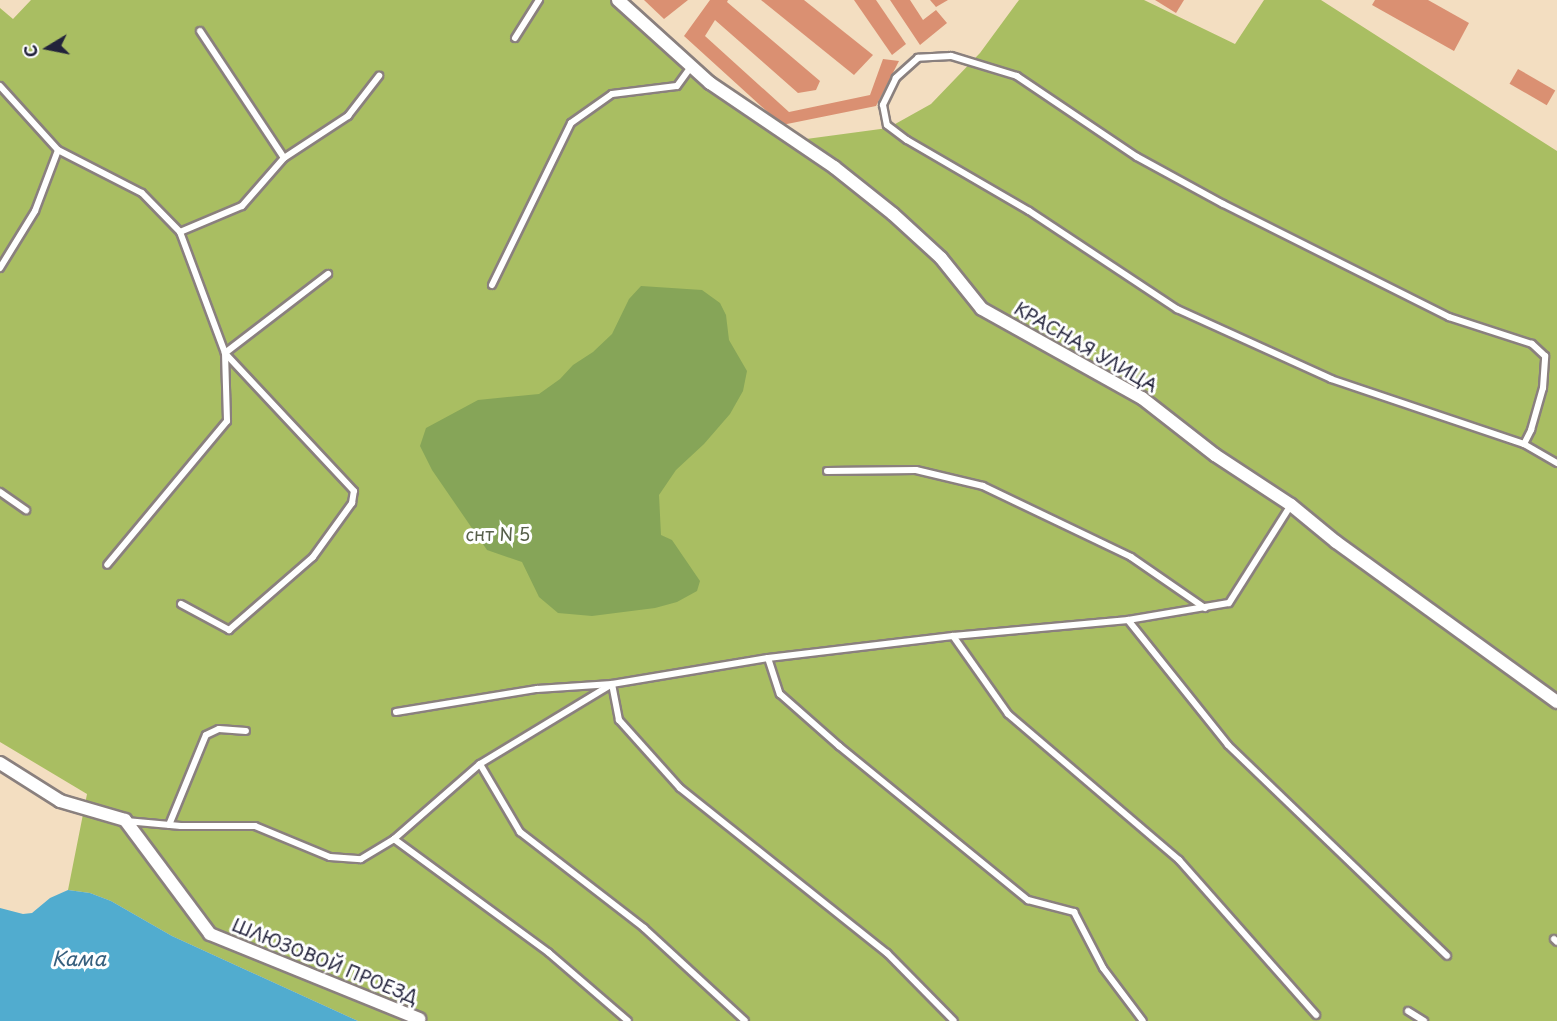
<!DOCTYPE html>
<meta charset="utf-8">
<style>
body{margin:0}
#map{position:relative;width:1557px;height:1021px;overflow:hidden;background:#f3dec1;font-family:"Playpen Sans",sans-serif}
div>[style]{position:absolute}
.green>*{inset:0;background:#a9be62}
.forest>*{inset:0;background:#86a558}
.water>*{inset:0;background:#51accf}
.building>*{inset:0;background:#da9072;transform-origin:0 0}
.roads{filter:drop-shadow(2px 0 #8a807e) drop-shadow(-2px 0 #8a807e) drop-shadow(0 2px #8a807e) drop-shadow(0 -2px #8a807e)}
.service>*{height:6px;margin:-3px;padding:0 3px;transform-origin:3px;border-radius:3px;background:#fff}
.minor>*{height:12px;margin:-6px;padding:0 6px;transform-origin:6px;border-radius:6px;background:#fff}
span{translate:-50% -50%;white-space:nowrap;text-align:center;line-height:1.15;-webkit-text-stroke:6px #fff;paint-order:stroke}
.street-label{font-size:18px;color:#22223b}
.park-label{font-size:18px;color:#58604b}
.water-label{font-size:20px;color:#37607e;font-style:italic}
.north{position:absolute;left:18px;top:18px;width:60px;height:60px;-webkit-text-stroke:4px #fff;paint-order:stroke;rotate:260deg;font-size:16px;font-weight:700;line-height:24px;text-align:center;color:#22223b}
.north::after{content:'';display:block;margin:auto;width:21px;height:27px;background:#22223b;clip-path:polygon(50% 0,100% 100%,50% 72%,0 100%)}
</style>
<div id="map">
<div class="green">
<i style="clip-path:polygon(31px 0,615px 0,784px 142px,888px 128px,931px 104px,980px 53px,1019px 0,1144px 0,1235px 44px,1264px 0,1321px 0,1557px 151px,1557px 1021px,358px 1021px,172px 936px,111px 901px,90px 893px,68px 890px,87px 794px,0 742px,0 8px,13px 19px)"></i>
</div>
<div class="forest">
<i style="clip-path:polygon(641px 286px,702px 290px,720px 303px,726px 315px,729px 340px,747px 371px,743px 391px,730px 414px,704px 444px,676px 470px,659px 495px,661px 535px,672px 540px,700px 581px,697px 591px,677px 602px,655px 608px,592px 616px,558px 613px,539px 597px,522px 562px,487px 550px,432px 470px,420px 446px,426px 428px,478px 400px,539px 394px,560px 379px,573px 365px,593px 352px,612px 334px,629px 299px)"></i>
</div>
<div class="water">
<i style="clip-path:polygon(68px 890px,90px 893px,111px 901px,172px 936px,358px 1021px,0 1021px,0 908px,23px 914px,32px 913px,50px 898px)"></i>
</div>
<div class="building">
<i style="clip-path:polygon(644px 0,688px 0,664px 19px)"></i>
<i style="clip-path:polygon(710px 0,728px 0,727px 2px,820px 81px,816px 90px,798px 93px,715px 20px,705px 36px,789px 112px,870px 95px,883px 59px,899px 61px,876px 106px,782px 125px,684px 36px)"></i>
<i style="clip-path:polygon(761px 0,804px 0,873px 55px,854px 75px)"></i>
<i style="clip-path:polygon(854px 0,876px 0,906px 44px,892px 55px)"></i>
<i style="clip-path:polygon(890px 0,910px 0,923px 20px,936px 10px,947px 23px,920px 45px)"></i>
<i style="clip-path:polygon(930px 0,948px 0,936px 7px)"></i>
<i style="clip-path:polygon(1155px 0,1184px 0,1176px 13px)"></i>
<i style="clip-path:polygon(1375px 0,1428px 0,1469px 23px,1454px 51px,1372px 5px)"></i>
<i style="left:1518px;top:69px;width:43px;height:17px;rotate:30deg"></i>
</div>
<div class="roads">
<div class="service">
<i style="left:200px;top:31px;width:152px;rotate:56.5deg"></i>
<i style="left:515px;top:38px;width:45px;rotate:-57.7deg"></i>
<i style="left:0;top:86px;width:86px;rotate:47.8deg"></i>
<i style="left:58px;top:150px;width:94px;rotate:27.1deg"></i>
<i style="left:142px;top:193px;width:54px;rotate:45.7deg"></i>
<i style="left:180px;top:232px;width:129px;rotate:69.6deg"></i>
<i style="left:225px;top:353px;width:68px;rotate:88.3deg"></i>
<i style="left:227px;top:421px;width:187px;rotate:129.8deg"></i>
<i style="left:180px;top:232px;width:67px;rotate:-22.8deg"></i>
<i style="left:242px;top:206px;width:64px;rotate:-48.8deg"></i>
<i style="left:284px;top:158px;width:77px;rotate:-33.3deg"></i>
<i style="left:348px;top:116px;width:51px;rotate:-52.2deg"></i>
<i style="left:0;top:268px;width:67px;rotate:-58.4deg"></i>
<i style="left:35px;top:211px;width:65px;rotate:-69.3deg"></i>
<i style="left:492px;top:285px;width:180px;rotate:-64deg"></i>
<i style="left:571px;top:123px;width:50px;rotate:-35.3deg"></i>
<i style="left:612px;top:94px;width:65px;rotate:-7deg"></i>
<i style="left:677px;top:86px;width:26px;rotate:-54deg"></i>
<i style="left:1524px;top:444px;width:16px;rotate:-63deg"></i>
<i style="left:1531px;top:430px;width:44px;rotate:-74.1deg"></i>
<i style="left:1543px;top:388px;width:32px;rotate:-86deg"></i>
<i style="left:1545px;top:356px;width:18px;rotate:-137deg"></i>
<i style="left:1532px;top:344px;width:87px;rotate:-162deg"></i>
<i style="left:1449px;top:317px;width:253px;rotate:-153.4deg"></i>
<i style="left:1223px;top:204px;width:98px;rotate:-151.3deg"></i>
<i style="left:1137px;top:157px;width:145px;rotate:-146deg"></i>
<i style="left:1017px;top:76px;width:69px;rotate:-163.1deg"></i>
<i style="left:951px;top:56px;width:33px;rotate:177deg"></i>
<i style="left:918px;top:58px;width:30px;rotate:138deg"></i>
<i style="left:896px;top:78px;width:30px;rotate:116deg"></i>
<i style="left:883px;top:105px;width:20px;rotate:79deg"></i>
<i style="left:887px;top:125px;width:25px;rotate:37deg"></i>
<i style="left:907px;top:140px;width:141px;rotate:30.2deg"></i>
<i style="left:1029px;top:211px;width:178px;rotate:33.5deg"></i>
<i style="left:1177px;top:309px;width:169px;rotate:24.4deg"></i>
<i style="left:1331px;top:379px;width:204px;rotate:18.6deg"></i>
<i style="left:1524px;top:444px;width:38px;rotate:30deg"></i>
<i style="left:827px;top:471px;width:89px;rotate:-0.6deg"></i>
<i style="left:916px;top:470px;width:69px;rotate:13.4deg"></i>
<i style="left:983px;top:486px;width:164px;rotate:25.6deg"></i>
<i style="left:1131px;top:557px;width:90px;rotate:34.6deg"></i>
<i style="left:0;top:492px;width:32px;rotate:35deg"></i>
<i style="left:181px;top:604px;width:55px;rotate:28.4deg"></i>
<i style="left:229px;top:630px;width:111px;rotate:-41deg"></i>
<i style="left:313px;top:557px;width:67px;rotate:-54.2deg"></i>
<i style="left:352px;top:503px;width:12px;rotate:-81deg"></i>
<i style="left:354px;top:491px;width:189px;rotate:-133.1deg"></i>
<i style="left:225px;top:353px;width:130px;rotate:-37.5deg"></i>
<i style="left:1128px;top:620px;width:160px;rotate:51.3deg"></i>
<i style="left:1228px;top:745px;width:304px;rotate:43.9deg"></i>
<i style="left:953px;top:636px;width:95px;rotate:54.8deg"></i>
<i style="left:1008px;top:714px;width:225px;rotate:40.5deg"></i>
<i style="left:1179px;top:860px;width:207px;rotate:48.5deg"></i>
<i style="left:768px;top:658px;width:38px;rotate:72deg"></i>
<i style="left:780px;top:694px;width:79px;rotate:41.4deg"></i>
<i style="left:839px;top:746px;width:244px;rotate:39.2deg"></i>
<i style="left:1028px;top:900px;width:48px;rotate:14.6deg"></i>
<i style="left:1074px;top:912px;width:63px;rotate:62.6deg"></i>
<i style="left:1103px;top:968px;width:66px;rotate:53deg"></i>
<i style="left:396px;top:712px;width:143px;rotate:-9.3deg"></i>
<i style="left:537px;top:689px;width:75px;rotate:-3.8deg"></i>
<i style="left:612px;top:684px;width:37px;rotate:79deg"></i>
<i style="left:619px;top:720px;width:91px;rotate:48.1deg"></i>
<i style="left:680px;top:788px;width:265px;rotate:38.6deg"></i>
<i style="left:887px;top:953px;width:95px;rotate:45.4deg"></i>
<i style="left:480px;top:764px;width:79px;rotate:59.5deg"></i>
<i style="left:520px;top:832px;width:157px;rotate:37.7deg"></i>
<i style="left:644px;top:928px;width:137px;rotate:42.6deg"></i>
<i style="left:126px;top:821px;width:55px;rotate:5.2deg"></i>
<i style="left:181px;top:826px;width:74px"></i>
<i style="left:255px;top:826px;width:81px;rotate:22.5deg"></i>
<i style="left:330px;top:857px;width:31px;rotate:4deg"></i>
<i style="left:361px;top:859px;width:39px;rotate:-31deg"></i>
<i style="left:394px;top:839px;width:114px;rotate:-41.1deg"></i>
<i style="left:480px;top:764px;width:154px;rotate:-31.2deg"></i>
<i style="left:612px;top:684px;width:158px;rotate:-9.5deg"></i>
<i style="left:768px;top:658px;width:186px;rotate:-6.8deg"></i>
<i style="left:953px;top:636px;width:176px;rotate:-5.2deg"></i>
<i style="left:1128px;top:620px;width:102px;rotate:-9.6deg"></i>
<i style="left:1229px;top:603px;width:116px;rotate:-57.7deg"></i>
<i style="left:169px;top:825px;width:97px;rotate:-67.7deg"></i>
<i style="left:206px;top:735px;width:14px;rotate:-25deg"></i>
<i style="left:219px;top:729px;width:27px;rotate:4deg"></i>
<i style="left:394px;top:839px;width:192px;rotate:36.3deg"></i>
<i style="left:549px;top:953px;width:104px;rotate:40.7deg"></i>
<i style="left:1554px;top:939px;width:4px;rotate:45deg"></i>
<i style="left:1408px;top:1011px;width:19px;rotate:32deg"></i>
</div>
<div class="minor">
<i style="left:618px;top:0;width:124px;rotate:42.1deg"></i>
<i style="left:710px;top:83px;width:150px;rotate:34.1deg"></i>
<i style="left:834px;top:167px;width:75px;rotate:38.5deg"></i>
<i style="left:893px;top:214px;width:65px;rotate:42.5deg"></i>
<i style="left:941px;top:258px;width:65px;rotate:51.2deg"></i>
<i style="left:982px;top:309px;width:183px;rotate:29.1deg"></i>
<i style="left:1142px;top:398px;width:93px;rotate:38deg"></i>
<i style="left:1215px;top:455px;width:91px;rotate:33.3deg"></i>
<i style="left:1291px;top:505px;width:58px;rotate:39.4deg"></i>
<i style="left:1336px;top:542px;width:273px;rotate:35.9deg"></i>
<i style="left:0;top:763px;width:71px;rotate:32.3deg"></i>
<i style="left:60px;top:801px;width:68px;rotate:16.3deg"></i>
<i style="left:125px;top:820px;width:142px;rotate:53.3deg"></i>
<i style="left:210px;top:934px;width:226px;rotate:22.1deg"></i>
</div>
</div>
<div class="street-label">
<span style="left:1086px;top:347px;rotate:30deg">КРАСНАЯ УЛИЦА</span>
<span style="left:325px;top:961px;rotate:22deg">ШЛЮЗОВОЙ ПРОЕЗД</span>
</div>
<div class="park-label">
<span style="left:498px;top:534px">снт N 5</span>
</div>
<div class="water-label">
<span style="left:79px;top:958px">Кама</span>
</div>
<div class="north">С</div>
</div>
